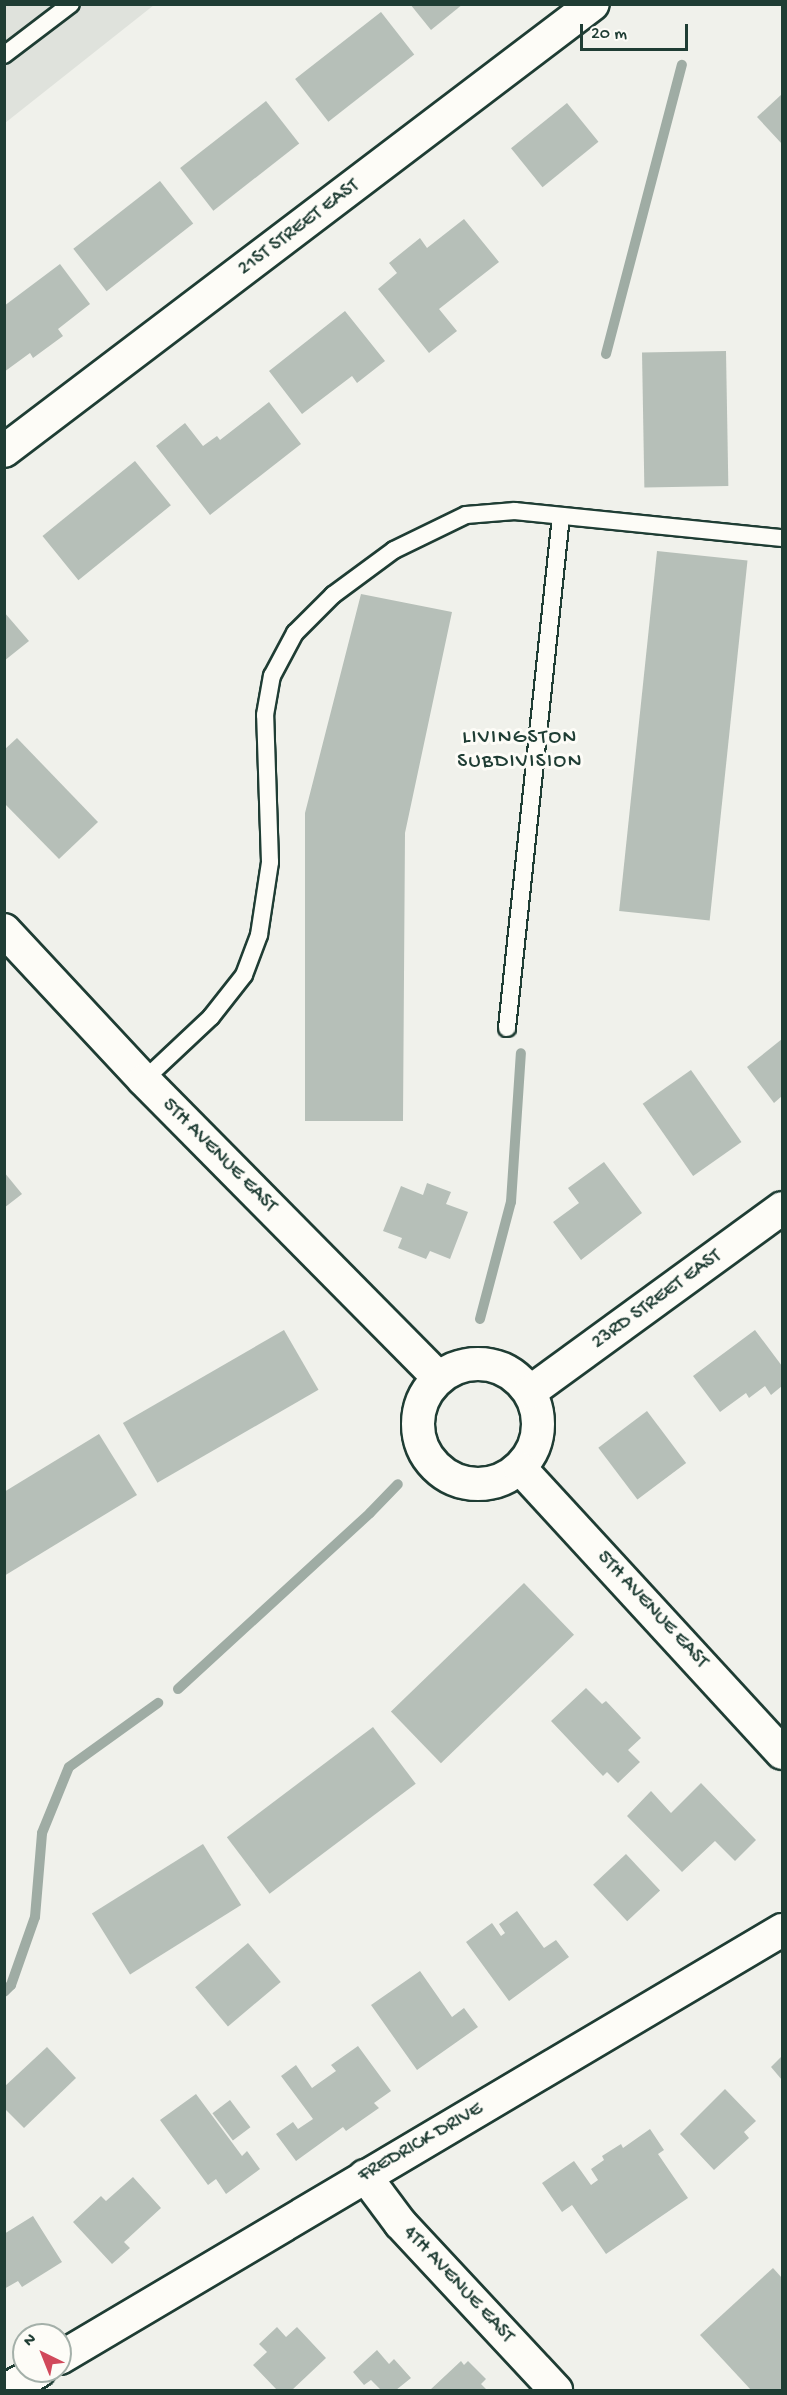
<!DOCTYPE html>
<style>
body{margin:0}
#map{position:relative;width:787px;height:2395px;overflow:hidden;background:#f0f1eb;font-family:"Gochi Hand",sans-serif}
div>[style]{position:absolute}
.built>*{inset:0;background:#dfe2dc}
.stream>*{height:10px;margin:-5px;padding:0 5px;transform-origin:5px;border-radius:5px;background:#9faca4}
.building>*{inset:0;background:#b6bfb8;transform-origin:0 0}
.roads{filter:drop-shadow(2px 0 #1f3d34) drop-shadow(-2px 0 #1f3d34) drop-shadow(0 2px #1f3d34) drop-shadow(0 -2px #1f3d34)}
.service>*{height:16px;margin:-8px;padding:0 8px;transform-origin:8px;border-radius:8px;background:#fdfcf7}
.minor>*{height:32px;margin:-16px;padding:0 16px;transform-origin:16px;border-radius:16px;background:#fdfcf7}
.minor>.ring{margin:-16px;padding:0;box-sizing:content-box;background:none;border:32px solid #fdfcf7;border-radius:50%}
span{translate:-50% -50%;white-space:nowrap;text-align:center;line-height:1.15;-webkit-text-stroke:6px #fdfcf7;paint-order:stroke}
.street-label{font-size:20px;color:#1f3d34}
.neighbourhood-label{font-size:21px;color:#1f3d34;letter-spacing:1.5px}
.frame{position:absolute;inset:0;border:6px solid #1f3d34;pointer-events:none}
.north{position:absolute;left:12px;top:2323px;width:60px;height:60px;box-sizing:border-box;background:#fdfcf7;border:2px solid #a4b0a9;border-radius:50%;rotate:317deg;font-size:16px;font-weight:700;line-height:24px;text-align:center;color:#1f3d34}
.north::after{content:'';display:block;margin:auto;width:21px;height:27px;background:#d1495b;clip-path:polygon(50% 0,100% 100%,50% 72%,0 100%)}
.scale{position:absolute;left:580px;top:24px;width:108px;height:27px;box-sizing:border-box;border:3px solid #1f3d34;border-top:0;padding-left:8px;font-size:18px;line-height:21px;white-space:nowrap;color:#1f3d34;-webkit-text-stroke:4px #fdfcf7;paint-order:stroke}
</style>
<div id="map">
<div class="built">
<i style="clip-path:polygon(5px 5px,154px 5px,5px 123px)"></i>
</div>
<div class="stream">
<i style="left:606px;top:354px;width:299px;rotate:-75.3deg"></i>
<i style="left:480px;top:1319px;width:121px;rotate:-75.2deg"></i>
<i style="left:511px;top:1202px;width:149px;rotate:-86.2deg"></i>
<i style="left:178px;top:1689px;width:260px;rotate:-42.5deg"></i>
<i style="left:370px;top:1513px;width:40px;rotate:-46deg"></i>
<i style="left:4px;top:1992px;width:10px;rotate:-45deg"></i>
<i style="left:11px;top:1985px;width:72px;rotate:-70.6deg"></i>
<i style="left:35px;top:1917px;width:84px;rotate:-85.2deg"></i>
<i style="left:42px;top:1833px;width:71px;rotate:-67.8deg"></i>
<i style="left:69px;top:1767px;width:110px;rotate:-35.7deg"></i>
</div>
<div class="building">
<i style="clip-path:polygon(410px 4px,463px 4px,431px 30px)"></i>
<i style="left:381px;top:12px;width:54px;height:109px;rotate:52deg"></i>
<i style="clip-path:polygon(782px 94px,782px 144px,757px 117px)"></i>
<i style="left:266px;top:101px;width:54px;height:109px;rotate:52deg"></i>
<i style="left:567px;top:103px;width:50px;height:72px;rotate:51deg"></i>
<i style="left:160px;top:181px;width:54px;height:110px;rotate:52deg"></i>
<i style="clip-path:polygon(464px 219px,499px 262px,439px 309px,457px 331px,429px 353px,378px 289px,397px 273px,389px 263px,420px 238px,427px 248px)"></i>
<i style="clip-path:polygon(60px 264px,90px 304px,58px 329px,63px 336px,33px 358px,30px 353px,4px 372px,4px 306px)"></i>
<i style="clip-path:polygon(345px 311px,385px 361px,357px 383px,352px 376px,302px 414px,269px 371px)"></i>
<i style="left:726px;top:351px;width:135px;height:84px;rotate:89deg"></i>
<i style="clip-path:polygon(269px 402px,301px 444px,210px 515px,156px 446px,185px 423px,203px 446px,217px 436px,220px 440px)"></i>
<i style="left:135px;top:461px;width:57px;height:119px;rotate:51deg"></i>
<i style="left:657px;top:551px;width:91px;height:362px;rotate:6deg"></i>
<i style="clip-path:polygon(361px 594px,452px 612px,405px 833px,403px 1121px,305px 1121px,305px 813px)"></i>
<i style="clip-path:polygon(4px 612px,29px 641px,4px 661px)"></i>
<i style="clip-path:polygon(17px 738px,98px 822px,59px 859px,4px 803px,4px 750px)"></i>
<i style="clip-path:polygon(782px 1039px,782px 1096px,774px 1103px,747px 1067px)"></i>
<i style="left:691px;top:1070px;width:88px;height:59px;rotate:55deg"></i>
<i style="clip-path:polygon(604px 1162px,642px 1213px,581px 1260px,553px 1222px,579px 1203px,568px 1188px)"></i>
<i style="clip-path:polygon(4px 1172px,22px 1194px,4px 1208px)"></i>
<i style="clip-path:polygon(427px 1183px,451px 1192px,446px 1204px,468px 1212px,450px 1259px,430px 1251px,426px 1259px,398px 1248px,402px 1238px,383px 1231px,401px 1186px,423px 1195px)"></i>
<i style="left:284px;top:1330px;width:69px;height:186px;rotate:60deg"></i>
<i style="clip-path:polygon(755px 1330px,782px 1366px,782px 1386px,771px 1395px,765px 1386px,749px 1398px,746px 1393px,720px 1412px,693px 1376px)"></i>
<i style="left:647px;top:1411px;width:65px;height:61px;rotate:53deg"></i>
<i style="clip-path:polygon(99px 1434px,137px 1495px,4px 1576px,4px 1492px)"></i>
<i style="left:524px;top:1583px;width:72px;height:185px;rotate:46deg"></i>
<i style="clip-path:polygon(586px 1688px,602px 1704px,606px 1701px,641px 1738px,628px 1750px,640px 1762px,618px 1783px,607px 1772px,603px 1776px,551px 1721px)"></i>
<i style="left:373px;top:1727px;width:71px;height:183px;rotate:53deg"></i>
<i style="clip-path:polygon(701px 1783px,756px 1840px,735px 1861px,715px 1841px,682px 1872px,627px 1816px,651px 1791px,671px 1813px)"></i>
<i style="left:203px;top:1844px;width:72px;height:131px;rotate:58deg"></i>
<i style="left:626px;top:1854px;width:50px;height:45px;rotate:47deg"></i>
<i style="clip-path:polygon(517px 1911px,544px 1948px,556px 1940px,569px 1957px,509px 2001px,466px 1942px,492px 1923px,501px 1936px,505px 1933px,499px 1924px)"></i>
<i style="left:248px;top:1943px;width:51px;height:69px;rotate:50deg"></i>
<i style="clip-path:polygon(420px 1971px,452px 2017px,464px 2008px,478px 2027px,417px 2070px,371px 2005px)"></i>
<i style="clip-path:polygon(358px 2046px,391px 2091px,374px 2103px,379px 2108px,346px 2131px,343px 2127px,296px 2161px,276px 2134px,293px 2122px,298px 2129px,313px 2119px,281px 2076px,296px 2065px,312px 2088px,336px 2071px,331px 2065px)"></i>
<i style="clip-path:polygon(47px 2047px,76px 2078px,24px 2128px,4px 2108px,4px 2087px)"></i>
<i style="clip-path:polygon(782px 2056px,782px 2080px,771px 2067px)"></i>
<i style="clip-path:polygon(725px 2089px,756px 2121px,744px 2132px,749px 2138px,714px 2170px,680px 2134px)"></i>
<i style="clip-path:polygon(196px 2094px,242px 2156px,247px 2151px,260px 2169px,226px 2194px,216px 2179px,208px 2185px,160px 2120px)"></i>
<i style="left:230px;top:2100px;width:34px;height:22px;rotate:53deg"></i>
<i style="clip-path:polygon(650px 2129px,664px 2150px,658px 2154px,688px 2198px,606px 2254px,572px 2205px,562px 2212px,542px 2183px,574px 2161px,591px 2185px,598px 2180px,591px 2169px,604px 2160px,602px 2156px,621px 2144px,623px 2148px)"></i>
<i style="clip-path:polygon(133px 2177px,161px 2208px,124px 2242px,130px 2248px,112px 2264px,73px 2222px,101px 2196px,106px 2201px)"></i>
<i style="clip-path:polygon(33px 2216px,62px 2262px,22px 2287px,18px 2281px,4px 2289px,4px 2234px)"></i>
<i style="clip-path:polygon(773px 2268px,782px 2278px,782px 2390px,751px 2390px,700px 2335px)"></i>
<i style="clip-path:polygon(277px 2327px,286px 2337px,297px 2327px,326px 2358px,292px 2390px,277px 2390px,253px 2365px,267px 2352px,259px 2344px)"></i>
<i style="clip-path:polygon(377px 2350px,389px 2364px,394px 2359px,411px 2378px,396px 2390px,381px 2390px,371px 2380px,364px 2385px,353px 2372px)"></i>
<i style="clip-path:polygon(461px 2361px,464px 2365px,468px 2361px,486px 2379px,481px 2384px,487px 2390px,430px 2390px)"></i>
</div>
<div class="roads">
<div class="service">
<i style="left:4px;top:55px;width:84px;rotate:-37.3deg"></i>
<i style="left:507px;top:1028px;width:515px;rotate:-83.98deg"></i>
<i style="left:144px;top:1080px;width:92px;rotate:-43.2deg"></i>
<i style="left:211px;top:1017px;width:53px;rotate:-51.8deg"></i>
<i style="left:244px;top:975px;width:43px;rotate:-69.4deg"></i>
<i style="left:259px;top:935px;width:74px;rotate:-81.4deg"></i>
<i style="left:270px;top:862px;width:147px;rotate:-91.9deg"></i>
<i style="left:265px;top:715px;width:40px;rotate:-80deg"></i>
<i style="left:272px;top:676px;width:49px;rotate:-61.9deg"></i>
<i style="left:295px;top:633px;width:54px;rotate:-45deg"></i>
<i style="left:333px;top:595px;width:76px;rotate:-36.4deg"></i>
<i style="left:394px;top:550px;width:80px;rotate:-25.9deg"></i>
<i style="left:466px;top:515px;width:49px;rotate:-4.7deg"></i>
<i style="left:515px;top:511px;width:268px;rotate:5.8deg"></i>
</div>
<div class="minor">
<i style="left:4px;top:451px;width:739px;rotate:-37.2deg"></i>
<i style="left:4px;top:930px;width:205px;rotate:47deg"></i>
<i style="left:144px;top:1080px;width:419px;rotate:45.3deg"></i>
<i class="ring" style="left:418px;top:1364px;width:88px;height:88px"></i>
<i style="left:530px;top:1392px;width:312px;rotate:-36.1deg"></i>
<i style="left:520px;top:1468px;width:387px;rotate:47.4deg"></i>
<i style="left:365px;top:2176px;width:59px;rotate:53.3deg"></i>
<i style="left:400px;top:2223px;width:229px;rotate:47deg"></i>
<i style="left:60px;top:2358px;width:839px;rotate:-30.66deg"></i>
<i style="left:6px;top:2390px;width:38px;rotate:-30deg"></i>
</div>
</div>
<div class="street-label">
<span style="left:299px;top:228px;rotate:-37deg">21ST STREET EAST</span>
<span style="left:219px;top:1156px;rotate:45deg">5TH AVENUE EAST</span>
<span style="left:657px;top:1300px;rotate:-36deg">23RD STREET EAST</span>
<span style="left:652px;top:1610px;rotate:47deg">5TH AVENUE EAST</span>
<span style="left:421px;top:2143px;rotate:-30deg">FREDRICK DRIVE</span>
<span style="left:458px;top:2285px;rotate:47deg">4TH AVENUE EAST</span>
</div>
<div class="neighbourhood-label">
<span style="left:520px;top:751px">LIVINGSTON<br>SUBDIVISION</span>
</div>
<div class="frame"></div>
<div class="north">N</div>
<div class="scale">20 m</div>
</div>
